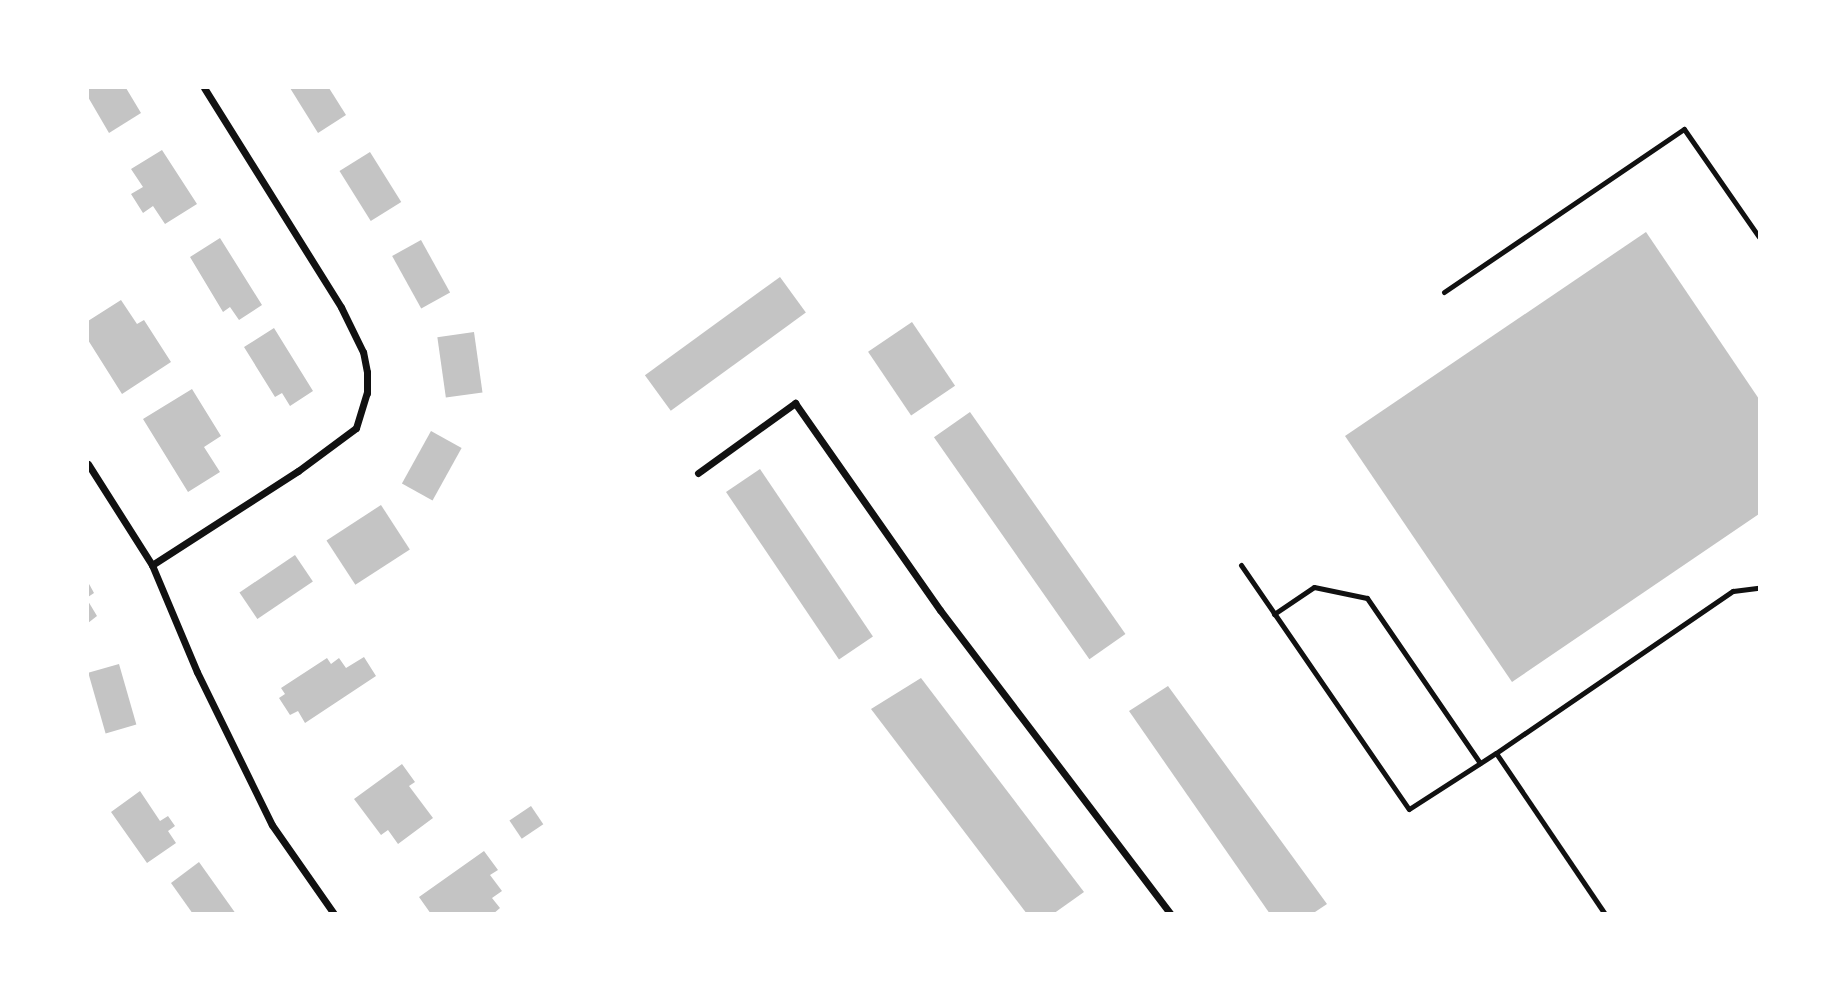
<!DOCTYPE html>
<style>
body{margin:0}
#map{position:relative;width:1847px;height:1001px;overflow:hidden;background:#fff;font-family:Merriweather,serif}
div>[style]{position:absolute}
.building>*{inset:0;background:#c4c4c4;transform-origin:0 0}
.service>*{height:5px;margin:-2.5px;padding:0 2.5px;transform-origin:2.5px;border-radius:2.5px;background:#111}
.minor>*{height:7px;margin:-3.5px;padding:0 3.5px;transform-origin:3.5px;border-radius:3.5px;background:#111}
span{translate:-50% -50%;white-space:nowrap;text-align:center;line-height:1.15;-webkit-text-stroke:5px #fff;paint-order:stroke}
.frame{position:absolute;inset:0;border:89px solid #fff;pointer-events:none}
</style>
<div id="map">
<div class="building">
<i style="clip-path:polygon(88px 88px,126px 88px,141px 113px,109px 133px,88px 97px)"></i>
<i style="clip-path:polygon(290px 88px,329px 88px,346px 115px,318px 133px)"></i>
<i style="clip-path:polygon(162px 150px,197px 204px,165px 224px,153px 206px,143px 213px,131px 194px,143px 187px,131px 169px)"></i>
<i style="left:370px;top:152px;width:59px;height:36px;rotate:58deg"></i>
<i style="clip-path:polygon(1646px 232px,1759px 399px,1759px 514px,1512px 682px,1345px 436px)"></i>
<i style="clip-path:polygon(220px 238px,262px 305px,239px 320px,230px 307px,223px 312px,190px 257px)"></i>
<i style="left:421px;top:240px;width:60px;height:33px;rotate:61deg"></i>
<i style="left:780px;top:277px;width:44px;height:167px;rotate:54deg"></i>
<i style="clip-path:polygon(121px 300px,137px 324px,144px 320px,171px 362px,122px 394px,88px 340px,88px 321px)"></i>
<i style="left:912px;top:322px;width:77px;height:53px;rotate:56deg"></i>
<i style="clip-path:polygon(274px 328px,313px 391px,290px 406px,282px 393px,275px 397px,244px 347px)"></i>
<i style="left:474px;top:332px;width:61px;height:37px;rotate:82deg"></i>
<i style="clip-path:polygon(192px 389px,221px 436px,204px 447px,220px 472px,188px 492px,143px 419px)"></i>
<i style="left:970px;top:412px;width:271px;height:44px;rotate:55deg"></i>
<i style="left:431px;top:431px;width:35px;height:60px;rotate:29deg"></i>
<i style="left:760px;top:469px;width:202px;height:41px;rotate:56deg"></i>
<i style="left:381px;top:505px;width:53px;height:65px;rotate:57deg"></i>
<i style="left:295px;top:555px;width:32px;height:67px;rotate:56deg"></i>
<i style="clip-path:polygon(88px 582px,94px 593px,88px 597px)"></i>
<i style="clip-path:polygon(88px 601px,97px 616px,88px 623px)"></i>
<i style="clip-path:polygon(364px 657px,376px 676px,305px 723px,298px 711px,290px 715px,279px 698px,285px 694px,281px 688px,327px 658px,331px 664px,339px 658px,346px 668px)"></i>
<i style="left:119px;top:664px;width:63px;height:32px;rotate:74deg"></i>
<i style="clip-path:polygon(921px 678px,1084px 892px,1053px 914px,1027px 914px,871px 709px)"></i>
<i style="clip-path:polygon(1168px 686px,1327px 904px,1312px 914px,1270px 914px,1129px 711px)"></i>
<i style="clip-path:polygon(402px 764px,415px 782px,409px 786px,433px 818px,398px 844px,388px 830px,381px 835px,354px 799px)"></i>
<i style="clip-path:polygon(140px 791px,160px 821px,168px 816px,175px 826px,168px 831px,176px 843px,147px 863px,111px 812px)"></i>
<i style="left:531px;top:806px;width:22px;height:26px;rotate:56deg"></i>
<i style="clip-path:polygon(484px 851px,498px 870px,490px 875px,502px 891px,492px 898px,500px 908px,493px 914px,431px 914px,419px 897px)"></i>
<i style="clip-path:polygon(199px 862px,236px 914px,193px 914px,171px 883px)"></i>
</div>
<div class="service">
<i style="left:1444px;top:292px;width:290px;rotate:-34.2deg"></i>
<i style="left:1684px;top:129px;width:131px;rotate:55.2deg"></i>
<i style="left:1241px;top:565px;width:296px;rotate:55.5deg"></i>
<i style="left:1409px;top:809px;width:103px;rotate:-32.8deg"></i>
<i style="left:1274px;top:614px;width:48px;rotate:-34deg"></i>
<i style="left:1314px;top:587px;width:54px;rotate:11.7deg"></i>
<i style="left:1367px;top:598px;width:200px;rotate:55.6deg"></i>
<i style="left:1605px;top:914px;width:194px;rotate:-124.1deg"></i>
<i style="left:1496px;top:753px;width:287px;rotate:-34.4deg"></i>
<i style="left:1733px;top:591px;width:26px;rotate:-7deg"></i>
</div>
<div class="minor">
<i style="left:88px;top:464px;width:120px;rotate:57.6deg"></i>
<i style="left:152px;top:565px;width:116px;rotate:67.2deg"></i>
<i style="left:197px;top:672px;width:170px;rotate:63.9deg"></i>
<i style="left:272px;top:825px;width:108px;rotate:55.1deg"></i>
<i style="left:698px;top:473px;width:120px;rotate:-35.8deg"></i>
<i style="left:795px;top:403px;width:253px;rotate:55deg"></i>
<i style="left:940px;top:610px;width:382px;rotate:52.8deg"></i>
<i style="left:152px;top:565px;width:174px;rotate:-32.8deg"></i>
<i style="left:298px;top:471px;width:72px;rotate:-36.6deg"></i>
<i style="left:356px;top:428px;width:37px;rotate:-73deg"></i>
<i style="left:367px;top:393px;width:21px;rotate:-90deg"></i>
<i style="left:367px;top:372px;width:20px;rotate:-101deg"></i>
<i style="left:363px;top:352px;width:50px;rotate:-116.1deg"></i>
<i style="left:341px;top:307px;width:258px;rotate:-122deg"></i>
</div>
<div class="frame"></div>
</div>
